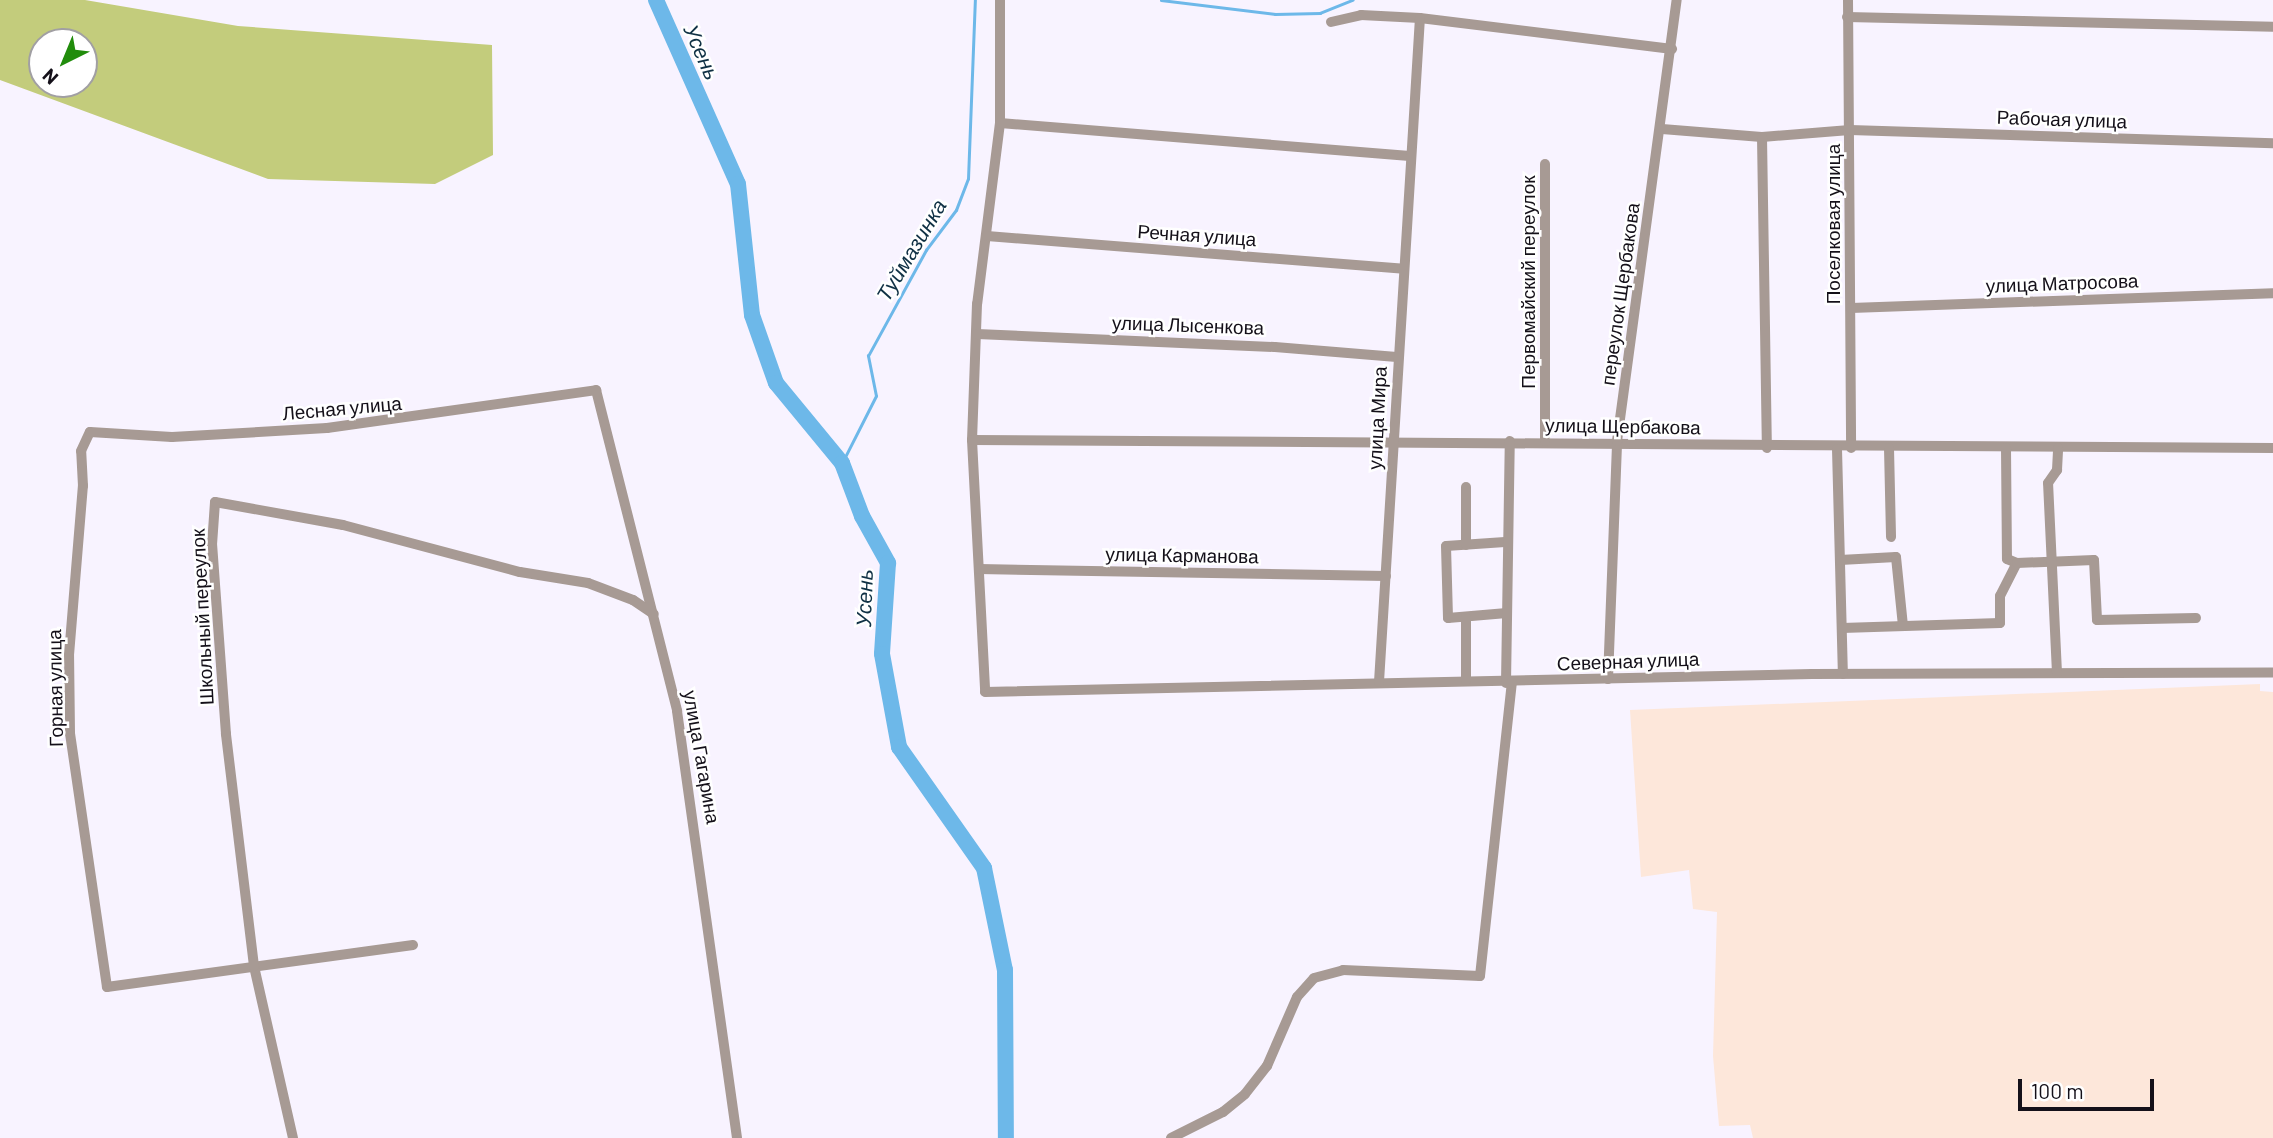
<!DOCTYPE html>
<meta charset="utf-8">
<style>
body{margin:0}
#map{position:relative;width:2273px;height:1138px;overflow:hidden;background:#f8f3ff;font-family:Barlow,sans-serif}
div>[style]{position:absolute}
.industrial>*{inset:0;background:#fde7da}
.forest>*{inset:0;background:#c3cc7c}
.stream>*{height:2.5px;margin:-1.25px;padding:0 1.25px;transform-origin:1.25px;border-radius:1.25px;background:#6db8e9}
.river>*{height:16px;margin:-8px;padding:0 8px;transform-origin:8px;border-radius:8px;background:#6db8e9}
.street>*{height:10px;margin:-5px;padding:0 5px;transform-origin:5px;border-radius:5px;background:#a79a94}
span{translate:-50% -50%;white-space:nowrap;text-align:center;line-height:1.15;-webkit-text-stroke:5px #fff;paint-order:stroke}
.street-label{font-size:19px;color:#141019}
.water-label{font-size:21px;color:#0f3044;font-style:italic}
.north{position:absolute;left:28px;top:28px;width:70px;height:70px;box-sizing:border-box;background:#fff;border:2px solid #a19fa3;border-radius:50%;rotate:223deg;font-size:19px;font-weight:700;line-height:28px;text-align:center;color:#141019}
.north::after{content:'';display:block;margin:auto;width:24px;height:32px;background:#218c0c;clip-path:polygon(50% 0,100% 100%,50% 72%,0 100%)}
.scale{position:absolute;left:2018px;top:1079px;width:136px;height:32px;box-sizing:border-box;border:4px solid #141019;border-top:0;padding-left:9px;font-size:21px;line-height:24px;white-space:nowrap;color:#141019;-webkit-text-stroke:5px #fff;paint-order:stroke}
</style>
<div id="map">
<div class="industrial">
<i style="clip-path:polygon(2260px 684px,2260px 691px,2273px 692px,2273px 1138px,1753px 1138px,1750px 1125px,1719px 1126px,1713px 1056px,1717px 912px,1693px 909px,1689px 870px,1641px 877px,1630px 710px)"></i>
</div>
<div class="forest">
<i style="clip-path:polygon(evenodd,0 0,85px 0,238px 26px,492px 45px,493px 155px,435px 184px,268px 179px,0 80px,0 0,42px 42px,84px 42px,84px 84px,42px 84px,42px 42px)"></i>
</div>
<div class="stream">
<i style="left:1161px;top:0;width:115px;rotate:7deg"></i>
<i style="left:1275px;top:14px;width:45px;rotate:-1.3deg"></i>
<i style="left:1320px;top:13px;width:35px;rotate:-22deg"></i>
<i style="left:842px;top:463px;width:75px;rotate:-63.1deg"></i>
<i style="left:876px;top:396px;width:41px;rotate:-101.3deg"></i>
<i style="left:868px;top:356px;width:121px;rotate:-61.3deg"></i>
<i style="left:926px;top:250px;width:50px;rotate:-53.1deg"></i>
<i style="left:956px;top:210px;width:33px;rotate:-69deg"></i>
<i style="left:968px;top:179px;width:179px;rotate:-87.8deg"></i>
</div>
<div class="river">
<i style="left:656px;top:0;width:201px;rotate:66deg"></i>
<i style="left:738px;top:184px;width:132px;rotate:83.9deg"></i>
<i style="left:752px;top:315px;width:72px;rotate:70.6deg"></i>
<i style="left:776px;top:383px;width:104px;rotate:50.5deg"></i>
<i style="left:842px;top:463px;width:57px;rotate:69.3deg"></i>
<i style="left:862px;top:516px;width:54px;rotate:61deg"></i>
<i style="left:888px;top:563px;width:91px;rotate:93.8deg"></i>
<i style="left:882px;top:654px;width:95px;rotate:79.6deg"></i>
<i style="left:899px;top:747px;width:148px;rotate:54.9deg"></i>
<i style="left:984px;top:868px;width:104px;rotate:78.4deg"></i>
<i style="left:1005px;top:970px;width:168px;rotate:89.7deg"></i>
</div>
<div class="street">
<i style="left:1000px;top:0;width:123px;rotate:90deg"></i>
<i style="left:1000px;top:123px;width:182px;rotate:97.2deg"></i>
<i style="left:977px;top:304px;width:136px;rotate:92.1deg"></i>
<i style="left:972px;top:440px;width:252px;rotate:87deg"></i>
<i style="left:985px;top:692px;width:827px;rotate:-1.25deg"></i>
<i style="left:1812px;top:674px;width:461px;rotate:-0.2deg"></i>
<i style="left:1848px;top:0;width:448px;rotate:89.6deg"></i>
<i style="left:1847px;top:17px;width:426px;rotate:1.3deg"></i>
<i style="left:1331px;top:22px;width:31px;rotate:-13deg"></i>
<i style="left:1361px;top:15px;width:59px;rotate:2.9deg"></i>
<i style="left:1420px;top:18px;width:254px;rotate:7deg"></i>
<i style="left:1000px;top:123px;width:411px;rotate:4.6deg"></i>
<i style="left:1662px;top:129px;width:100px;rotate:4.6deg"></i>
<i style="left:1762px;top:137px;width:88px;rotate:-4.5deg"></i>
<i style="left:1850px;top:130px;width:423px;rotate:1.8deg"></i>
<i style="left:1762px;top:137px;width:311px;rotate:89.1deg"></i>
<i style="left:987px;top:236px;width:418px;rotate:4.5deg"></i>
<i style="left:1851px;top:308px;width:422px;rotate:-2deg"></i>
<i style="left:977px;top:334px;width:298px;rotate:2.5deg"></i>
<i style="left:1275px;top:347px;width:122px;rotate:4.7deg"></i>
<i style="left:972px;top:440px;width:1301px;rotate:0.35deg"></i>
<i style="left:1545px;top:441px;width:277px;rotate:-90deg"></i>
<i style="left:1889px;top:448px;width:89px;rotate:88.7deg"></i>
<i style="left:2006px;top:448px;width:111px;rotate:89.5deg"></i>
<i style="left:2007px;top:559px;width:11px;rotate:22deg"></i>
<i style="left:1837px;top:449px;width:225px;rotate:88.5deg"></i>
<i style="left:1505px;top:542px;width:59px;rotate:176.1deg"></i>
<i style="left:1446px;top:546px;width:72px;rotate:88.4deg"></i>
<i style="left:1448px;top:618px;width:59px;rotate:-4.8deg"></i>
<i style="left:1466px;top:545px;width:58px;rotate:-90deg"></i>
<i style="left:1840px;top:560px;width:56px;rotate:-3.1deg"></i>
<i style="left:1896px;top:557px;width:69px;rotate:84.2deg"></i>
<i style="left:979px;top:569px;width:407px;rotate:1deg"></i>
<i style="left:1842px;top:628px;width:158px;rotate:-1.8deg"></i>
<i style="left:2000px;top:623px;width:27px;rotate:-90deg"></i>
<i style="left:2000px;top:596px;width:37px;rotate:-63deg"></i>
<i style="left:2017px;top:563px;width:77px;rotate:-2.2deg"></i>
<i style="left:2094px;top:560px;width:60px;rotate:87.1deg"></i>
<i style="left:2097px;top:620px;width:99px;rotate:-1.2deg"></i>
<i style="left:2057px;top:673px;width:190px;rotate:-92.7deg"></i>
<i style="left:2048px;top:483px;width:16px;rotate:-55deg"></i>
<i style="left:2057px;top:470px;width:22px;rotate:-87deg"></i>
<i style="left:1608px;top:679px;width:238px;rotate:-87.8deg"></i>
<i style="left:1617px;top:441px;width:445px;rotate:-82.3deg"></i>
<i style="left:1466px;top:681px;width:64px;rotate:-90deg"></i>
<i style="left:1379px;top:682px;width:665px;rotate:-86.47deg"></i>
<i style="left:1506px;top:683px;width:242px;rotate:-89.1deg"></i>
<i style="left:413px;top:945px;width:309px;rotate:172.2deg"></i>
<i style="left:107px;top:987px;width:257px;rotate:-98.3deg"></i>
<i style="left:70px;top:733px;width:78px;rotate:-90.7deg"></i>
<i style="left:69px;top:655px;width:170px;rotate:-85.3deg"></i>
<i style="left:83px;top:486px;width:35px;rotate:-93deg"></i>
<i style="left:81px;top:451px;width:21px;rotate:-65deg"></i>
<i style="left:90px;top:432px;width:82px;rotate:3.5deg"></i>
<i style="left:172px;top:437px;width:155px;rotate:-3.3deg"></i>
<i style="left:327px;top:428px;width:272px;rotate:-8deg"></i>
<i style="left:596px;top:390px;width:331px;rotate:75.8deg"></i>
<i style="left:677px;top:711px;width:431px;rotate:82deg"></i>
<i style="left:293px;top:1138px;width:176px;rotate:-102.8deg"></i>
<i style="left:254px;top:966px;width:234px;rotate:-96.9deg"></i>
<i style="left:226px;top:734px;width:190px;rotate:-94.2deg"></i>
<i style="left:212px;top:545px;width:43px;rotate:-86deg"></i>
<i style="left:215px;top:502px;width:130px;rotate:10.2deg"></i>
<i style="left:343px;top:525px;width:183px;rotate:14.9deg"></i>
<i style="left:520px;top:572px;width:69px;rotate:9.2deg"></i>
<i style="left:588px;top:583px;width:48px;rotate:20.7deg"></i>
<i style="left:633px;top:600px;width:25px;rotate:34deg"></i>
<i style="left:1171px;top:1138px;width:58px;rotate:-26.6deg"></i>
<i style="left:1223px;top:1112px;width:28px;rotate:-39deg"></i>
<i style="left:1245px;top:1094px;width:36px;rotate:-52deg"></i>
<i style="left:1267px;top:1066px;width:75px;rotate:-66.5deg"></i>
<i style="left:1297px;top:997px;width:25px;rotate:-48deg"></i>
<i style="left:1314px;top:978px;width:30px;rotate:-15deg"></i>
<i style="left:1343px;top:970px;width:137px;rotate:2.5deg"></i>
<i style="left:1480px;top:976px;width:295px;rotate:-83.8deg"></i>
</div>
<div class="street-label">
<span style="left:2062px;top:119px;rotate:2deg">Рабочая улица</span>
<span style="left:1833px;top:224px;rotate:-90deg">Поселковая улица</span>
<span style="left:1197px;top:235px;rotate:4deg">Речная улица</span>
<span style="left:1528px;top:282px;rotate:-90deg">Первомайский переулок</span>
<span style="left:2062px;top:283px;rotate:-2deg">улица Матросова</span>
<span style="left:1620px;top:294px;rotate:-82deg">переулок Щербакова</span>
<span style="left:1188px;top:325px;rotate:2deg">улица Лысенкова</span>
<span style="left:342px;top:408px;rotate:-5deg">Лесная улица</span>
<span style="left:1377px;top:418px;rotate:-87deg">улица Мира</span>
<span style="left:1623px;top:426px;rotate:1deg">улица Щербакова</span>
<span style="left:1182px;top:555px;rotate:1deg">улица Карманова</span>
<span style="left:202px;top:617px;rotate:-93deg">Школьный переулок</span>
<span style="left:1628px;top:661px;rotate:-2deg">Северная улица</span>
<span style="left:55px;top:688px;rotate:-91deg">Горная улица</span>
<span style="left:702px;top:757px;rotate:80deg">улица Гагарина</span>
</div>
<div class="water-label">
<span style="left:702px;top:52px;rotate:66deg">Усень</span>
<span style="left:911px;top:250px;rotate:-59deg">Туймазинка</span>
<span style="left:864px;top:598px;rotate:-88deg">Усень</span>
</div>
<div class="north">N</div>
<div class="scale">100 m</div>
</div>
